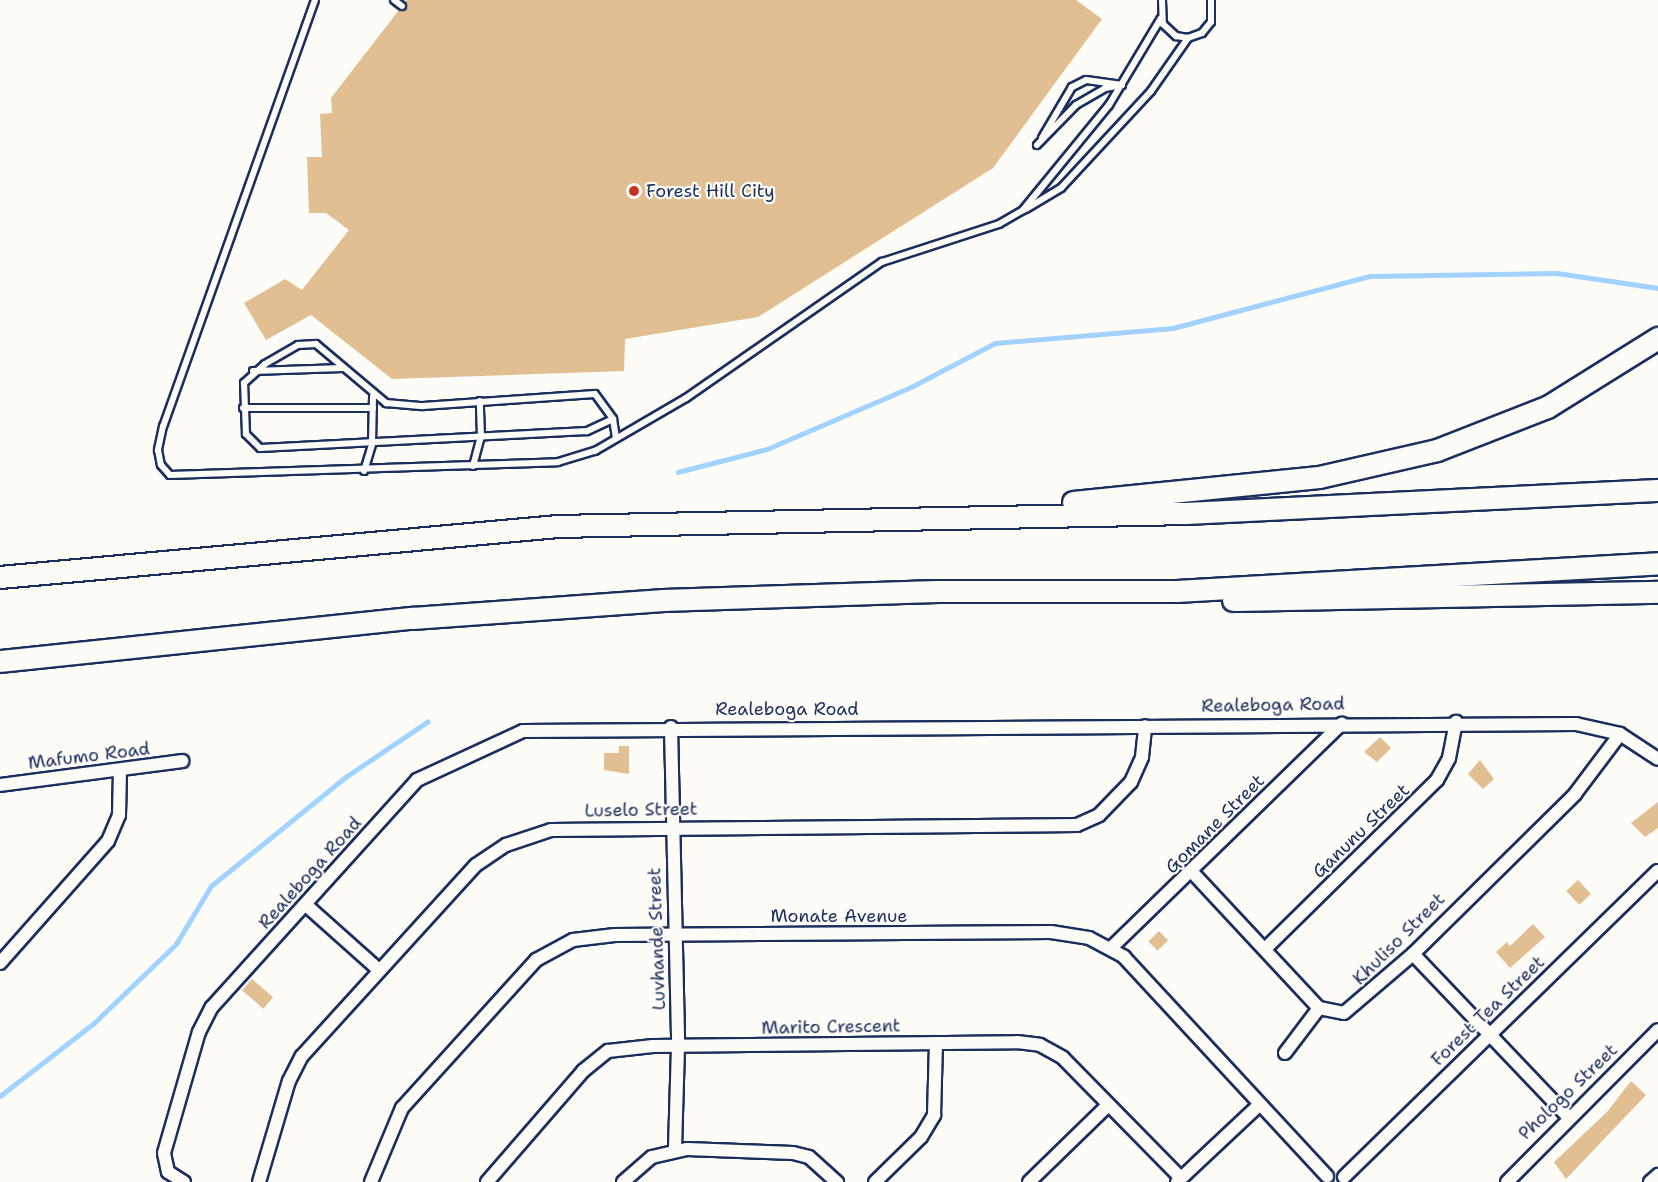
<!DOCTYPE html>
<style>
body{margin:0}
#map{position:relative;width:1658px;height:1182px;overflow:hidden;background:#fdfcf7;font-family:"Shantell Sans",sans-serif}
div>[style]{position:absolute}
.stream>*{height:4.5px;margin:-2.25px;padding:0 2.25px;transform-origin:2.25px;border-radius:2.25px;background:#a2d2fe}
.building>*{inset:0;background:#e2be93;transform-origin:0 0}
.roads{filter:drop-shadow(2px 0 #1b2f5e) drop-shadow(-2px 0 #1b2f5e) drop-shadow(0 2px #1b2f5e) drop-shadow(0 -2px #1b2f5e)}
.service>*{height:6px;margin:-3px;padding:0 3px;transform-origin:3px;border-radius:3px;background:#fdfcf7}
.minor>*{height:12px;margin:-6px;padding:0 6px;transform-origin:6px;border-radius:6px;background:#fdfcf7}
.motorway>*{height:21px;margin:-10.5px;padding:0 10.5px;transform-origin:10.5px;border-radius:10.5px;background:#fdfcf7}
.dots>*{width:16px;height:16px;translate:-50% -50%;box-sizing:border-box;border:3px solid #fdfcf7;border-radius:50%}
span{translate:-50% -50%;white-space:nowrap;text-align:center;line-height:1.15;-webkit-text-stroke:4.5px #fdfcf7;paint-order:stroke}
.poi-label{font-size:18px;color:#1b2f5e}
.left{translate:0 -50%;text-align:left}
.street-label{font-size:18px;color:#1b2f5e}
</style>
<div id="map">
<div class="stream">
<i style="left:678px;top:472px;width:92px;rotate:-14.5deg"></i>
<i style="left:767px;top:449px;width:157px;rotate:-23.3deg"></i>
<i style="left:911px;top:387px;width:95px;rotate:-27.6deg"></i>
<i style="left:995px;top:343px;width:179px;rotate:-4.8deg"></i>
<i style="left:1173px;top:328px;width:204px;rotate:-14.8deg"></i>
<i style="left:1370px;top:276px;width:187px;rotate:-0.9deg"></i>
<i style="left:1557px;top:273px;width:102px;rotate:8.4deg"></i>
<i style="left:0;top:1096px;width:119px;rotate:-37.8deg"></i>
<i style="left:94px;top:1023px;width:114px;rotate:-43.9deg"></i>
<i style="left:176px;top:944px;width:68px;rotate:-58.9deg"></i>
<i style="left:211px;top:886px;width:175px;rotate:-39deg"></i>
<i style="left:347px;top:776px;width:97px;rotate:-34deg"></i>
</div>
<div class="building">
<i style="clip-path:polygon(406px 0,1076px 0,1102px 19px,993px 168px,758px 317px,625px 339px,624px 371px,392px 379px,311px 315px,266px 340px,244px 303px,285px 279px,302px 290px,349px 230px,326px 213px,309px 213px,307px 157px,322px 157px,320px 114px,332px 113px,331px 98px,399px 10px,406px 10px)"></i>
<i style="clip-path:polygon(1380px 737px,1391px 748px,1377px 762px,1364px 752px)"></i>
<i style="clip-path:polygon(619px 746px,629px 746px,629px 774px,604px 770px,604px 753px,619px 753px)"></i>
<i style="clip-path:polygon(1480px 760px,1494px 779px,1483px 789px,1468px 774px)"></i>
<i style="clip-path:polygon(1658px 802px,1658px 828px,1645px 837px,1631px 823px)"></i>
<i style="left:1578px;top:880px;width:19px;height:16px;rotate:47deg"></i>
<i style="clip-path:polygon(1533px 924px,1545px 937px,1510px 968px,1496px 952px,1507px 942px,1510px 946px)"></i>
<i style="left:1159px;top:931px;width:13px;height:15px;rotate:45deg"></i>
<i style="left:252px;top:979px;width:28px;height:15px;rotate:41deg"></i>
<i style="clip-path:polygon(1631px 1081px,1646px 1095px,1566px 1179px,1554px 1162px,1607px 1112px)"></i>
</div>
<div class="roads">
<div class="service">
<i style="left:315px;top:0;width:452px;rotate:109.6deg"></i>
<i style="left:163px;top:426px;width:25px;rotate:102deg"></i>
<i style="left:158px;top:450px;width:15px;rotate:79deg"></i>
<i style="left:161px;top:465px;width:13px;rotate:48deg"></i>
<i style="left:170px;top:475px;width:388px;rotate:-1.9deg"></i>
<i style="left:558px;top:462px;width:39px;rotate:-17deg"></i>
<i style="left:595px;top:451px;width:105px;rotate:-30.2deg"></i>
<i style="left:686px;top:398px;width:239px;rotate:-34.8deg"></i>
<i style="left:882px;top:262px;width:123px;rotate:-18deg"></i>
<i style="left:999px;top:224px;width:28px;rotate:-30deg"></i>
<i style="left:1023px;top:210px;width:136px;rotate:-50.7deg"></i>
<i style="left:1109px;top:105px;width:101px;rotate:-59.1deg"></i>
<i style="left:394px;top:0;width:10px;rotate:37deg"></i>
<i style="left:1162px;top:0;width:24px;rotate:88deg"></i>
<i style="left:1163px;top:24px;width:18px;rotate:43deg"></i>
<i style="left:1176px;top:36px;width:12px;rotate:9deg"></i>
<i style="left:1188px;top:38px;width:15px;rotate:-20deg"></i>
<i style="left:1202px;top:33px;width:14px;rotate:-51deg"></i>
<i style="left:1211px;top:22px;width:22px;rotate:-90deg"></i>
<i style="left:1037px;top:145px;width:56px;rotate:-45.7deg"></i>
<i style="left:1076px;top:105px;width:34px;rotate:-30deg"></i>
<i style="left:1105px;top:88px;width:17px;rotate:-10deg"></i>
<i style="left:1122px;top:85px;width:36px;rotate:-172deg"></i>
<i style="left:1086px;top:80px;width:16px;rotate:153deg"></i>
<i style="left:1072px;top:87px;width:59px;rotate:120.5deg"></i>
<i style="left:1026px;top:209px;width:41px;rotate:-31deg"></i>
<i style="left:1061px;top:188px;width:132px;rotate:-47.1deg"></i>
<i style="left:1151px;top:91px;width:65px;rotate:-55.1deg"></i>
<i style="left:253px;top:371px;width:90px;rotate:-1.9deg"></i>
<i style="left:243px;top:408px;width:130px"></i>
<i style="left:613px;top:419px;width:29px;rotate:155deg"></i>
<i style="left:587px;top:431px;width:327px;rotate:177deg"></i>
<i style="left:260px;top:448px;width:20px;rotate:-135deg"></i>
<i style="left:246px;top:434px;width:51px;rotate:-92.2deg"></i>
<i style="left:244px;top:383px;width:28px;rotate:-42deg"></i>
<i style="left:265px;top:364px;width:38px;rotate:-30deg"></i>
<i style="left:298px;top:345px;width:18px;rotate:-3deg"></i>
<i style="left:316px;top:344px;width:92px;rotate:40.1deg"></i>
<i style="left:386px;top:403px;width:37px;rotate:5deg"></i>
<i style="left:423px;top:406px;width:172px;rotate:-4deg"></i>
<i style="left:595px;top:394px;width:31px;rotate:54deg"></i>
<i style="left:613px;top:419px;width:19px;rotate:81deg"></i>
<i style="left:473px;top:466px;width:30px;rotate:-75deg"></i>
<i style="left:481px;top:437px;width:36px;rotate:-92deg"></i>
<i style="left:364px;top:471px;width:28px;rotate:-73deg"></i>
<i style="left:372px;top:444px;width:48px;rotate:-88.8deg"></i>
</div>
<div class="minor">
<i style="left:671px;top:727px;width:320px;rotate:88.7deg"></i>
<i style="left:678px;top:1047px;width:103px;rotate:91.7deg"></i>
<i style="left:0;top:785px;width:184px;rotate:-7.5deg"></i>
<i style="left:1193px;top:873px;width:185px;rotate:47deg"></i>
<i style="left:1319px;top:1008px;width:25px;rotate:11deg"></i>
<i style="left:1344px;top:1013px;width:91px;rotate:-40.5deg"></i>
<i style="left:1413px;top:954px;width:228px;rotate:-44.6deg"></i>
<i style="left:1575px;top:794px;width:75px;rotate:-53.1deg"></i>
<i style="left:306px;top:905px;width:98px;rotate:41.7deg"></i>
<i style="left:1111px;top:948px;width:322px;rotate:-44.2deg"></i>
<i style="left:1265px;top:949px;width:241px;rotate:-44.5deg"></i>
<i style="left:1437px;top:780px;width:25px;rotate:-61deg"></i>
<i style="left:1449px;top:758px;width:37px;rotate:-79deg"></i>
<i style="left:1413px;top:954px;width:225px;rotate:46.4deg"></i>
<i style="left:0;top:963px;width:163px;rotate:-48.5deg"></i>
<i style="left:108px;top:841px;width:28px;rotate:-67deg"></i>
<i style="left:119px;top:815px;width:44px;rotate:-88.7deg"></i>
<i style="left:1285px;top:1053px;width:56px;rotate:-52.9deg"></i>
<i style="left:1344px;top:1177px;width:438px;rotate:-44.3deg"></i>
<i style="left:184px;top:1182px;width:19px;rotate:-148deg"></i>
<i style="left:168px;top:1172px;width:19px;rotate:-102deg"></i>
<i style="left:164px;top:1153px;width:126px;rotate:-73.9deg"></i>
<i style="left:199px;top:1032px;width:28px;rotate:-63deg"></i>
<i style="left:212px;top:1007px;width:306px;rotate:-47.9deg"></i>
<i style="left:417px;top:780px;width:117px;rotate:-24.8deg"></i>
<i style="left:523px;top:731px;width:1053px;rotate:-0.38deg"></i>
<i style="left:1576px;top:724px;width:45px;rotate:12.8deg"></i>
<i style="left:1620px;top:734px;width:45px;rotate:33.3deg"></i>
<i style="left:259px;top:1182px;width:105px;rotate:-73.5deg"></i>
<i style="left:289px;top:1081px;width:28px;rotate:-63deg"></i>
<i style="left:302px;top:1056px;width:258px;rotate:-47.7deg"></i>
<i style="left:476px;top:865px;width:36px;rotate:-34deg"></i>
<i style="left:506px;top:845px;width:47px;rotate:-18.4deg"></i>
<i style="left:551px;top:830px;width:526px;rotate:-0.54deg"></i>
<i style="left:1077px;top:825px;width:24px;rotate:-24deg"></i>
<i style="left:1099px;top:815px;width:46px;rotate:-45.9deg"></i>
<i style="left:1131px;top:782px;width:27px;rotate:-66deg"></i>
<i style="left:1142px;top:757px;width:31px;rotate:-84deg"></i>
<i style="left:371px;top:1182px;width:80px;rotate:-67.3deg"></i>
<i style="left:402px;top:1108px;width:200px;rotate:-47.8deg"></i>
<i style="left:536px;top:960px;width:42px;rotate:-28.4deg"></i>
<i style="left:573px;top:940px;width:42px;rotate:-6.8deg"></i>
<i style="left:615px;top:935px;width:436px;rotate:-0.4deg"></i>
<i style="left:1051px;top:932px;width:38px;rotate:9deg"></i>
<i style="left:1089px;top:938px;width:40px;rotate:28deg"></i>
<i style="left:1124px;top:957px;width:299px;rotate:47.2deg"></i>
<i style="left:487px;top:1182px;width:147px;rotate:-49.1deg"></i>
<i style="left:583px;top:1071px;width:32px;rotate:-39deg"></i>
<i style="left:608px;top:1051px;width:45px;rotate:-6.3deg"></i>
<i style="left:653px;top:1046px;width:364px;rotate:-0.6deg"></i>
<i style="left:1017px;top:1042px;width:23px;rotate:7deg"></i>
<i style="left:1040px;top:1045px;width:26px;rotate:29deg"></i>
<i style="left:1063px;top:1058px;width:168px;rotate:45.5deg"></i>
<i style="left:623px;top:1182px;width:38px;rotate:-41deg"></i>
<i style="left:652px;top:1157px;width:36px;rotate:-13deg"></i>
<i style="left:687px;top:1149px;width:106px;rotate:2.2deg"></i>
<i style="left:793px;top:1153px;width:16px;rotate:14deg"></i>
<i style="left:809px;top:1157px;width:38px;rotate:42deg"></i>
<i style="left:875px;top:1182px;width:64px;rotate:-44.4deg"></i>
<i style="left:921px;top:1137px;width:26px;rotate:-59deg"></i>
<i style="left:934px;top:1115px;width:72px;rotate:-88.4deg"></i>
<i style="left:1029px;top:1182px;width:107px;rotate:-44.2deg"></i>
<i style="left:1177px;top:1182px;width:112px;rotate:-43.2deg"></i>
<i style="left:1507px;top:1182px;width:214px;rotate:-45.2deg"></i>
<i style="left:1650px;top:1182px;width:11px;rotate:-41deg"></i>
</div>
<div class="motorway">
<i style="left:1073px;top:502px;width:247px;rotate:-5.8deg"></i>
<i style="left:1319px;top:477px;width:121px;rotate:-12.9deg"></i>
<i style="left:1437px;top:450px;width:118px;rotate:-21.4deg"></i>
<i style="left:1547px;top:407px;width:131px;rotate:-31.9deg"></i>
<i style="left:0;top:577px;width:559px;rotate:-5.23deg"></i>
<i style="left:557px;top:526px;width:629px;rotate:-1.18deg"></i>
<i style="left:1186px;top:513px;width:473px;rotate:-2.8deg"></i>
<i style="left:1233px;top:600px;width:425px;rotate:-1.1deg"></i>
<i style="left:0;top:661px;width:414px;rotate:-6deg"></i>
<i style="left:412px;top:618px;width:252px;rotate:-4.1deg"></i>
<i style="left:663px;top:600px;width:275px;rotate:-1.9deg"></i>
<i style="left:938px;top:591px;width:240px"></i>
<i style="left:1178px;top:591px;width:481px;rotate:-3.3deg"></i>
</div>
</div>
<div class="dots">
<i style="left:634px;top:191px;background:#c8321e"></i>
</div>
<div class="poi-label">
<span class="left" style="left:646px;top:191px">Forest Hill City</span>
</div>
<div class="street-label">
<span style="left:1273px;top:705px;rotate:-1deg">Realeboga Road</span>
<span style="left:787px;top:709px">Realeboga Road</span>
<span style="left:89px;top:756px;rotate:-7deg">Mafumo Road</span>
<span style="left:641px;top:810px;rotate:-1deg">Luselo Street</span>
<span style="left:1215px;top:824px;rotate:-45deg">Gomane Street</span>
<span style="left:1361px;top:831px;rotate:-44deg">Ganunu Street</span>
<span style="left:310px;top:873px;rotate:-48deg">Realeboga Road</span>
<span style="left:839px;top:916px">Monate Avenue</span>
<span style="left:657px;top:939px;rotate:-92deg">Luvhande Street</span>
<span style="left:1399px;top:939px;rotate:-45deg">Khuliso Street</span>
<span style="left:1488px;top:1011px;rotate:-44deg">Forest Tea Street</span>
<span style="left:831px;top:1027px;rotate:-1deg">Marito Crescent</span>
<span style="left:1568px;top:1092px;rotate:-44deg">Phologo Street</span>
</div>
</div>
